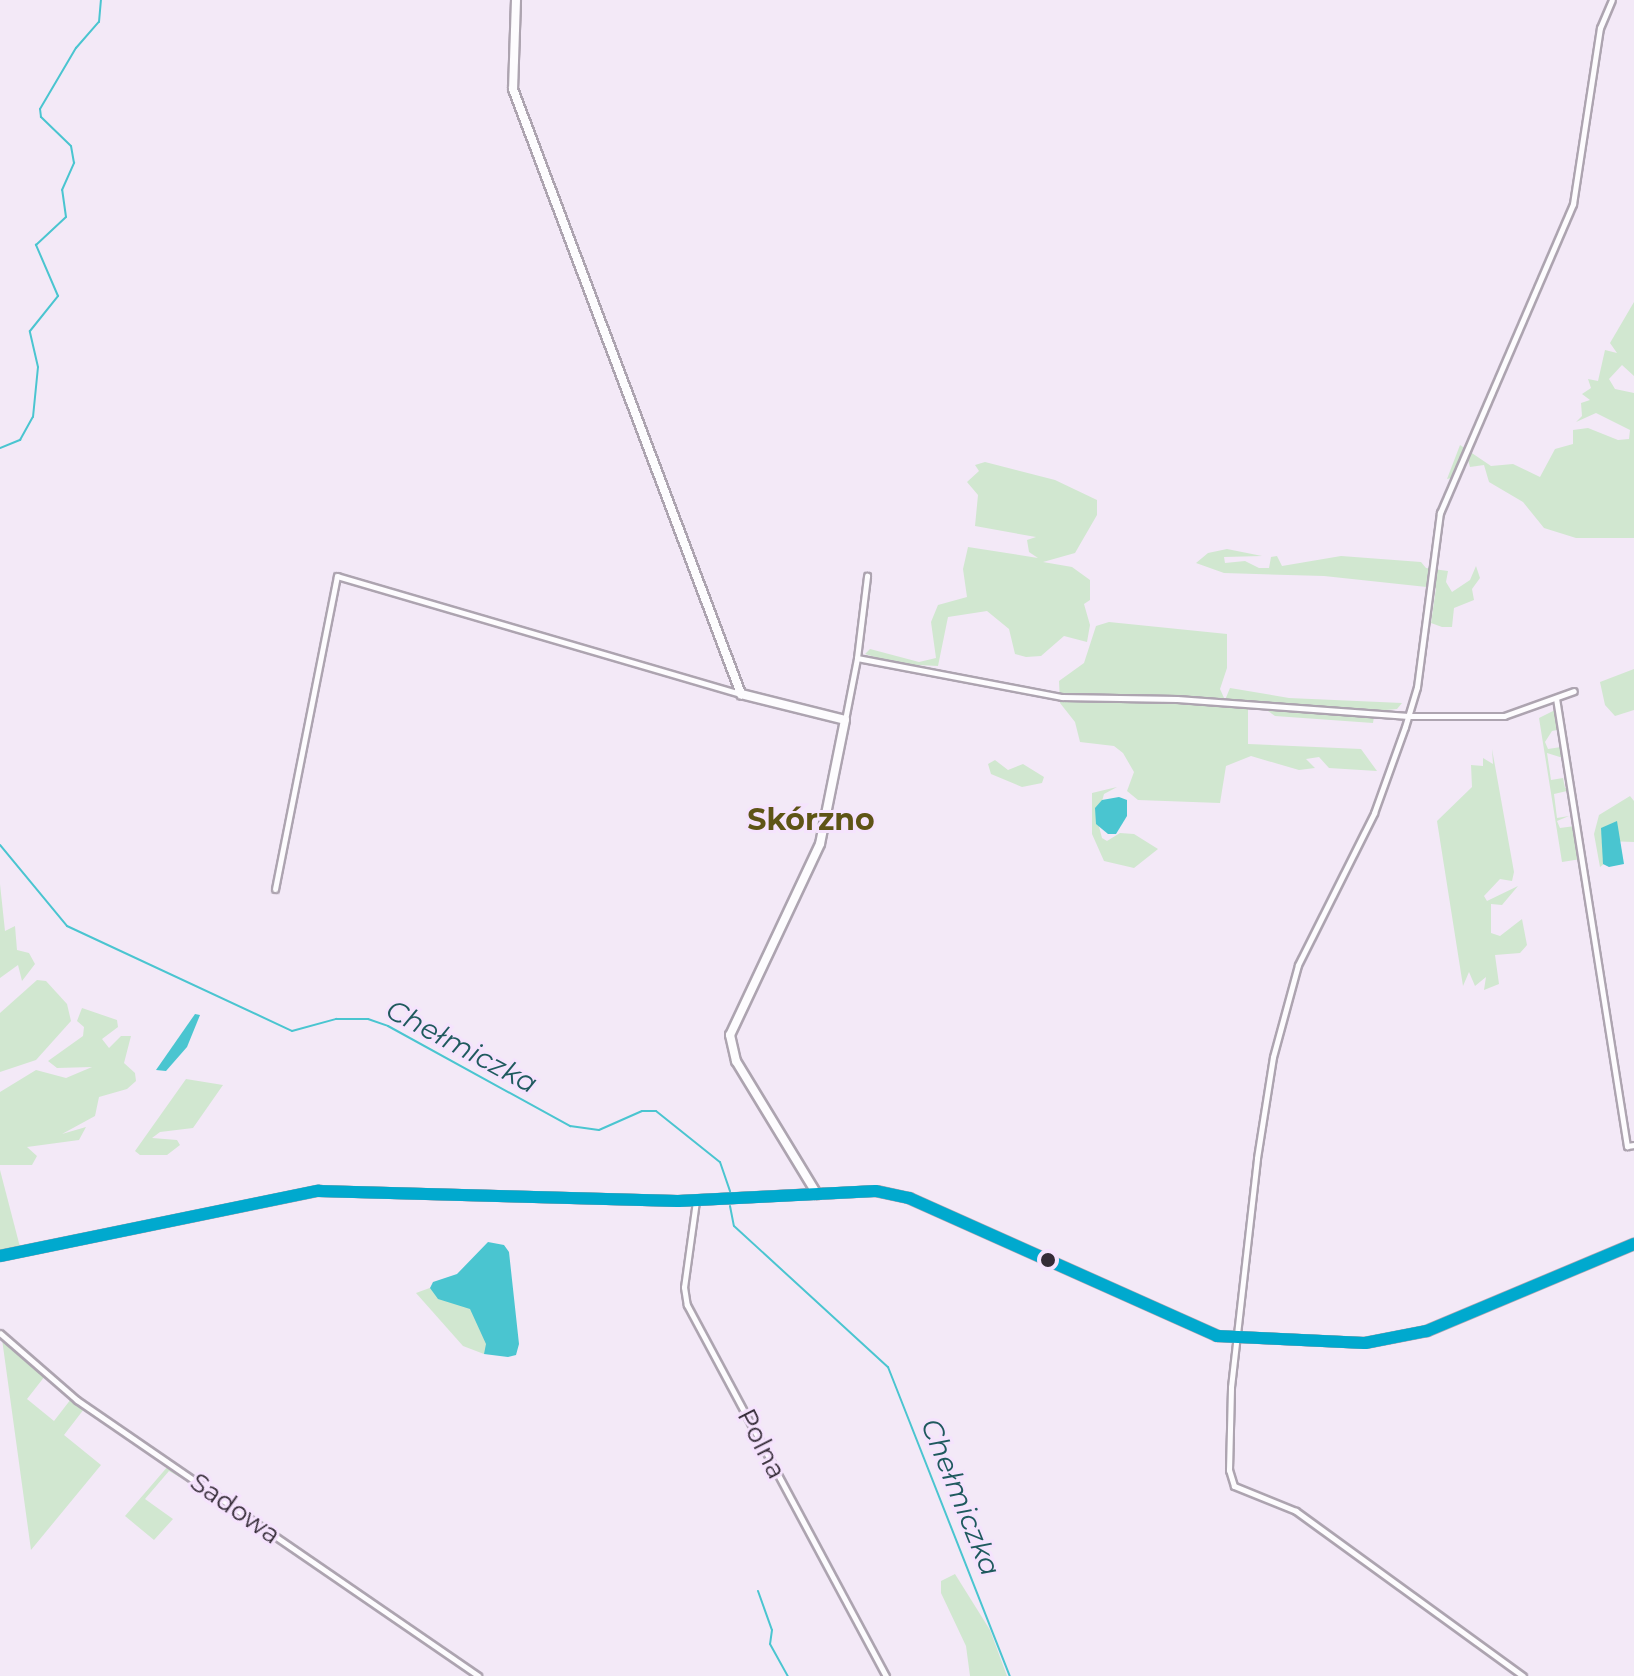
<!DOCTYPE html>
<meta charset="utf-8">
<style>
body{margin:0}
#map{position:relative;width:1634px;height:1676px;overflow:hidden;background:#f3e9f7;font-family:Montserrat,sans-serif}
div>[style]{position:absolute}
.green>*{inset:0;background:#d1e7d0}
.water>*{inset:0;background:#4ac5d0}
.stream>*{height:2px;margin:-1px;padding:0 1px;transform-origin:1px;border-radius:1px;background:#4ac5d0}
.roads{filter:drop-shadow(2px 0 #ada4b0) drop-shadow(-2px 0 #ada4b0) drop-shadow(0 2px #ada4b0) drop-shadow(0 -2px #ada4b0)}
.street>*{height:5px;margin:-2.5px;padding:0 2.5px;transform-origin:2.5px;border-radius:2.5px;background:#fdfcfe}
.secondary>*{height:8px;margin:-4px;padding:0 4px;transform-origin:4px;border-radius:4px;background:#fdfcfe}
.bus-1>*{height:12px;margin:-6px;padding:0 6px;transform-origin:6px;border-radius:6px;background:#00a9ce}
.dots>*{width:22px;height:22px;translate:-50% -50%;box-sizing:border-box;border:4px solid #f5e3fd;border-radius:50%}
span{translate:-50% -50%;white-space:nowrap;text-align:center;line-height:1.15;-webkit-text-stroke:6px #f5e3fd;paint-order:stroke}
.street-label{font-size:26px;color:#342b37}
.water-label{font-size:28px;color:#1f5a5e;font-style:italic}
.quarter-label{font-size:30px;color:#5e5416;font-weight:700}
</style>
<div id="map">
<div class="green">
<i style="clip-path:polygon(1634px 302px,1634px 376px,1622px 365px,1609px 379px,1615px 389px,1634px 393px,1634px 538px,1576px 538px,1544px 528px,1523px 502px,1489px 482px,1484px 465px,1470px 467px,1468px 460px,1456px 477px,1447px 479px,1460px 445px,1491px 466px,1513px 464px,1540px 477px,1555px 449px,1573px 444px,1573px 430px,1588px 428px,1618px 440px,1629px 439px,1630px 430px,1596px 413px,1576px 422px,1582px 416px,1581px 403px,1590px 400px,1582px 394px,1591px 388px,1588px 379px,1598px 381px,1605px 350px,1617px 353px,1610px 343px)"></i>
<i style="clip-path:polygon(985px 462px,1055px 480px,1097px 500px,1097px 515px,1075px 553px,1043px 562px,1072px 567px,1090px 580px,1090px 600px,1084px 604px,1090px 625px,1087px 642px,1064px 636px,1041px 656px,1026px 657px,1015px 654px,1009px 629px,987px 611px,948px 617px,938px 666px,898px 664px,865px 654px,870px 649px,919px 662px,936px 658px,931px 622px,938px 605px,967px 597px,963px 569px,968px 547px,1038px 558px,1029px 552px,1027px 540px,1036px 537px,975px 526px,978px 495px,967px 482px,979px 471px,975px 465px)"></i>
<i style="clip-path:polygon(1227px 549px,1262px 556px,1224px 557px,1225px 563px,1245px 561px,1259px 568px,1269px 568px,1271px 557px,1277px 556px,1282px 566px,1341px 556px,1421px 562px,1426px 568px,1448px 571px,1446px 582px,1452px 592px,1470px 580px,1476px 566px,1480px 578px,1472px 589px,1474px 600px,1454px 608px,1452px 627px,1442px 627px,1431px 623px,1436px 588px,1324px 576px,1224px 573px,1196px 563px,1208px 553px)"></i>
<i style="clip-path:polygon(1109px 622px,1227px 634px,1227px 668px,1220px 689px,1225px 700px,1230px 688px,1289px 698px,1402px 703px,1397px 709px,1375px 711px,1373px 723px,1275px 716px,1268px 711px,1300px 711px,1304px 705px,1248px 703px,1248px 744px,1361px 749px,1377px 771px,1329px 768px,1319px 757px,1306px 759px,1315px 768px,1299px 770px,1251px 756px,1226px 766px,1220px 803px,1138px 800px,1127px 791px,1134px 772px,1123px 753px,1114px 746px,1080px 742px,1075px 722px,1060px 703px,1059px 681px,1084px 663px,1096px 626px)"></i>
<i style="clip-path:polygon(1634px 669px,1634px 710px,1615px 716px,1605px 705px,1600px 682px)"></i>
<i style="clip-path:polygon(1557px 709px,1561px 739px,1557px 730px,1552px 731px,1545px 742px,1548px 749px,1561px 747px,1563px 758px,1547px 753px,1551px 780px,1563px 778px,1565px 788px,1569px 786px,1571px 808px,1567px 791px,1554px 794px,1557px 818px,1569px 816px,1557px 821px,1560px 828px,1575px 826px,1581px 859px,1562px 862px,1539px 718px)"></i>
<i style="clip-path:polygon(1492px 749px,1514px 872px,1512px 881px,1500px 879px,1484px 896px,1487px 901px,1518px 886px,1502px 905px,1491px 904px,1491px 933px,1500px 936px,1522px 919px,1527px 945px,1520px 953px,1495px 955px,1499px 984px,1484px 990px,1486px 977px,1475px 986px,1469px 972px,1463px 986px,1437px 821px,1472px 787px,1471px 765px,1483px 766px,1483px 758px,1493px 764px)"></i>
<i style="clip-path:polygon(995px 760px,1008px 770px,1023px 764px,1044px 777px,1042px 783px,1022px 787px,991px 774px,988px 764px)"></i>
<i style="clip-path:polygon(1117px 787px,1104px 794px,1097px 819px,1102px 838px,1107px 841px,1120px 833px,1134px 834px,1158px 849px,1134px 868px,1104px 861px,1092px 834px,1092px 793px)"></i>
<i style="clip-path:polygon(1630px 796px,1634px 801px,1634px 842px,1606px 841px,1608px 861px,1600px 867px,1594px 834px,1599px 815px)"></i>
<i style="clip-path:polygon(0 884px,5px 931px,15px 926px,17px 950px,29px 953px,35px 964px,22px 981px,18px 965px,0 978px)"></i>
<i style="clip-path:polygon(37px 980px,46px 981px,67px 1004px,71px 1021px,36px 1060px,0 1072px,0 1013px)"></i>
<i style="clip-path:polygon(82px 1008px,117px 1020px,118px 1027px,102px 1039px,109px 1048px,121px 1036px,131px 1036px,124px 1063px,135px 1073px,136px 1081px,127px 1089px,99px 1097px,95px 1116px,62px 1134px,86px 1127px,79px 1140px,27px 1147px,37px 1156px,32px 1165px,0 1165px,0 1092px,36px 1070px,66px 1078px,92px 1067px,57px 1068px,48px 1061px,83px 1036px,84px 1027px,77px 1021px)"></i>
<i style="clip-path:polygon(186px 1079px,223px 1085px,193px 1128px,160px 1132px,152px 1138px,177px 1140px,180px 1145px,167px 1155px,140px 1155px,135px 1151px)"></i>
<i style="clip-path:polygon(0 1170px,20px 1247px,0 1251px)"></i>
<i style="clip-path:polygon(509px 1259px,514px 1326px,484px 1354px,463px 1346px,416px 1293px)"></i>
<i style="clip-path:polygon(2px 1339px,45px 1376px,27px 1399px,54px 1421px,71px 1399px,84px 1409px,64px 1435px,101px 1465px,31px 1550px)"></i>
<i style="clip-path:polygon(169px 1465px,216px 1498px,169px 1471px,145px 1499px,173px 1519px,154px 1540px,125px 1516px)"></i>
<i style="clip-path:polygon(955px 1574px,990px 1630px,1007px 1676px,970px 1676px,966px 1646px,941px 1593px,941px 1581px)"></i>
</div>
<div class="water">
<i style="clip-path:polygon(1119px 797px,1127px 800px,1127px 816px,1116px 834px,1108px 834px,1096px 824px,1095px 808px,1102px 800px)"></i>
<i style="clip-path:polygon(1617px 821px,1624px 864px,1609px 867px,1603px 864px,1601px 828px)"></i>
<i style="clip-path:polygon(195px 1014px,200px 1015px,187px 1047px,166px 1071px,156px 1070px)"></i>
<i style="clip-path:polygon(488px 1242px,504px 1245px,509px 1252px,519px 1344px,516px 1355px,508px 1357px,484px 1354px,486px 1344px,470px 1309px,438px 1299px,430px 1288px,433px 1282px,457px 1274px)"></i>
</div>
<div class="stream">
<i style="left:0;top:448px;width:22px;rotate:-22deg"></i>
<i style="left:20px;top:440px;width:26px;rotate:-61deg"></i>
<i style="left:33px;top:417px;width:50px;rotate:-84.3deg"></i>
<i style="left:38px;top:367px;width:37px;rotate:-103deg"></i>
<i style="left:30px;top:331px;width:45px;rotate:-51.3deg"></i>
<i style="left:58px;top:296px;width:56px;rotate:-113.3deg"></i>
<i style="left:36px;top:245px;width:41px;rotate:-43deg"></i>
<i style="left:66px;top:217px;width:27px;rotate:-98deg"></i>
<i style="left:62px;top:190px;width:30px;rotate:-66deg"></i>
<i style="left:74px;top:163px;width:17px;rotate:-100deg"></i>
<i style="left:71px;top:146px;width:42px;rotate:-136deg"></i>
<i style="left:41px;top:117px;width:8px;rotate:-97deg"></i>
<i style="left:40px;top:109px;width:71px;rotate:-59.5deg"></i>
<i style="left:76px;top:48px;width:35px;rotate:-49deg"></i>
<i style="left:99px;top:22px;width:22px;rotate:-85deg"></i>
<i style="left:0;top:845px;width:105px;rotate:50.4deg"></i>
<i style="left:67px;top:926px;width:248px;rotate:25deg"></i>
<i style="left:292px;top:1031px;width:46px;rotate:-15.3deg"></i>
<i style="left:336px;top:1019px;width:32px"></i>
<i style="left:368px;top:1019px;width:21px;rotate:19deg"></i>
<i style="left:388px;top:1026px;width:208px;rotate:28.8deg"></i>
<i style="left:570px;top:1126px;width:29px;rotate:8deg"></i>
<i style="left:599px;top:1130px;width:47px;rotate:-23.8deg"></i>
<i style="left:642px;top:1111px;width:14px"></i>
<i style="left:656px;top:1111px;width:82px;rotate:38.6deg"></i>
<i style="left:720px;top:1162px;width:31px;rotate:71deg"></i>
<i style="left:730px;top:1206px;width:20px;rotate:79deg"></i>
<i style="left:734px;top:1226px;width:209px;rotate:42.5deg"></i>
<i style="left:888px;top:1367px;width:332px;rotate:68.5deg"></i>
<i style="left:758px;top:1591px;width:41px;rotate:70.3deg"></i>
<i style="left:772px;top:1630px;width:14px;rotate:98deg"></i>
<i style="left:770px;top:1644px;width:37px;rotate:61deg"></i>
</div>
<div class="roads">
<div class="street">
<i style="left:857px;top:658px;width:83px;rotate:-83deg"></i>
<i style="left:1556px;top:698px;width:454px;rotate:81deg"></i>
<i style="left:1627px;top:1146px;width:7px;rotate:-8deg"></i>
<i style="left:845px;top:720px;width:63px;rotate:-79deg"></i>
<i style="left:857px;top:658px;width:209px;rotate:10.8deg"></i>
<i style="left:1062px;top:697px;width:115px;rotate:1deg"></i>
<i style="left:1177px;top:699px;width:232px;rotate:4.2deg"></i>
<i style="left:1408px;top:716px;width:96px"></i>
<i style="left:1504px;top:716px;width:74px;rotate:-19.7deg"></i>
<i style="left:275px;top:889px;width:319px;rotate:-78.8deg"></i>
<i style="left:337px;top:576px;width:420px;rotate:16.3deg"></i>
<i style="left:696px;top:1201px;width:87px;rotate:97.9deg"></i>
<i style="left:684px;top:1287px;width:18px;rotate:81deg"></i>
<i style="left:687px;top:1305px;width:421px;rotate:61.8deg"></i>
<i style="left:0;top:1333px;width:102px;rotate:41deg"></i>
<i style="left:77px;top:1400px;width:487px;rotate:34.5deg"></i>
<i style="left:1523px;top:1676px;width:281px;rotate:-144deg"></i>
<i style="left:1296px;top:1511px;width:67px;rotate:-158deg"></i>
<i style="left:1234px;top:1486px;width:17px;rotate:-107deg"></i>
<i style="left:1229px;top:1470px;width:83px;rotate:-88.6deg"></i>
<i style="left:1231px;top:1387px;width:230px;rotate:-83.5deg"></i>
<i style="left:1257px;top:1158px;width:102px;rotate:-81deg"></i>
<i style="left:1273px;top:1057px;width:95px;rotate:-74.8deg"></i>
<i style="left:1298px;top:965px;width:170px;rotate:-63.4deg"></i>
<i style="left:1374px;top:813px;width:91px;rotate:-70.2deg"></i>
<i style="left:1405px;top:727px;width:42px;rotate:-73.3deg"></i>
<i style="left:1417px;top:687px;width:176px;rotate:-82.5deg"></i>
<i style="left:1440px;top:513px;width:336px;rotate:-66.7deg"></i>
<i style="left:1573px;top:204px;width:178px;rotate:-81.3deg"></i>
<i style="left:1600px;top:28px;width:30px;rotate:-67deg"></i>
</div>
<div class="secondary">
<i style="left:516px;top:0;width:89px;rotate:91.9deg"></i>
<i style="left:513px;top:89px;width:647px;rotate:69.35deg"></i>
<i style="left:741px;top:694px;width:107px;rotate:14deg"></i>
<i style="left:845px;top:720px;width:126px;rotate:101.4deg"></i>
<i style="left:820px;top:844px;width:211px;rotate:115.2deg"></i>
<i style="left:730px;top:1035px;width:27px;rotate:77deg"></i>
<i style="left:736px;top:1061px;width:156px;rotate:58.7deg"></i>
<i style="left:0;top:1256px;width:325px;rotate:-11.6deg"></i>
<i style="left:318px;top:1191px;width:360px;rotate:1.6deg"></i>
<i style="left:678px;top:1201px;width:198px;rotate:-2.9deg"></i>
<i style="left:876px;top:1191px;width:34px;rotate:12deg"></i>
<i style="left:909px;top:1198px;width:338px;rotate:24.1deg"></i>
<i style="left:1217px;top:1336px;width:148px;rotate:2.7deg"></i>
<i style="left:1365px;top:1343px;width:63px;rotate:-11deg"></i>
<i style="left:1427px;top:1331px;width:225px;rotate:-22.8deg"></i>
</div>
</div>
<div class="bus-1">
<i style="left:0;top:1256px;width:325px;rotate:-11.6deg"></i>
<i style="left:318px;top:1191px;width:360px;rotate:1.6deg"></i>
<i style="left:678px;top:1201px;width:198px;rotate:-2.9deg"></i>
<i style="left:876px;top:1191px;width:34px;rotate:12deg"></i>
<i style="left:909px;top:1198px;width:338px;rotate:24.1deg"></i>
<i style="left:1217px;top:1336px;width:148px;rotate:2.7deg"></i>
<i style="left:1365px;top:1343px;width:63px;rotate:-11deg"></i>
<i style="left:1427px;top:1331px;width:225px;rotate:-22.8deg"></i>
</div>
<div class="dots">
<i style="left:1048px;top:1260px;background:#342b37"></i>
</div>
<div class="street-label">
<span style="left:761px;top:1444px;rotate:63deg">Polna</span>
<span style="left:235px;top:1509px;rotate:35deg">Sadowa</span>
</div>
<div class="water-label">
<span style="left:462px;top:1046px;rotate:28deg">Chełmiczka</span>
<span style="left:961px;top:1497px;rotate:68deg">Chełmiczka</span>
</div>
<div class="quarter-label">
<span style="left:811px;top:820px">Skórzno</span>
</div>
</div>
